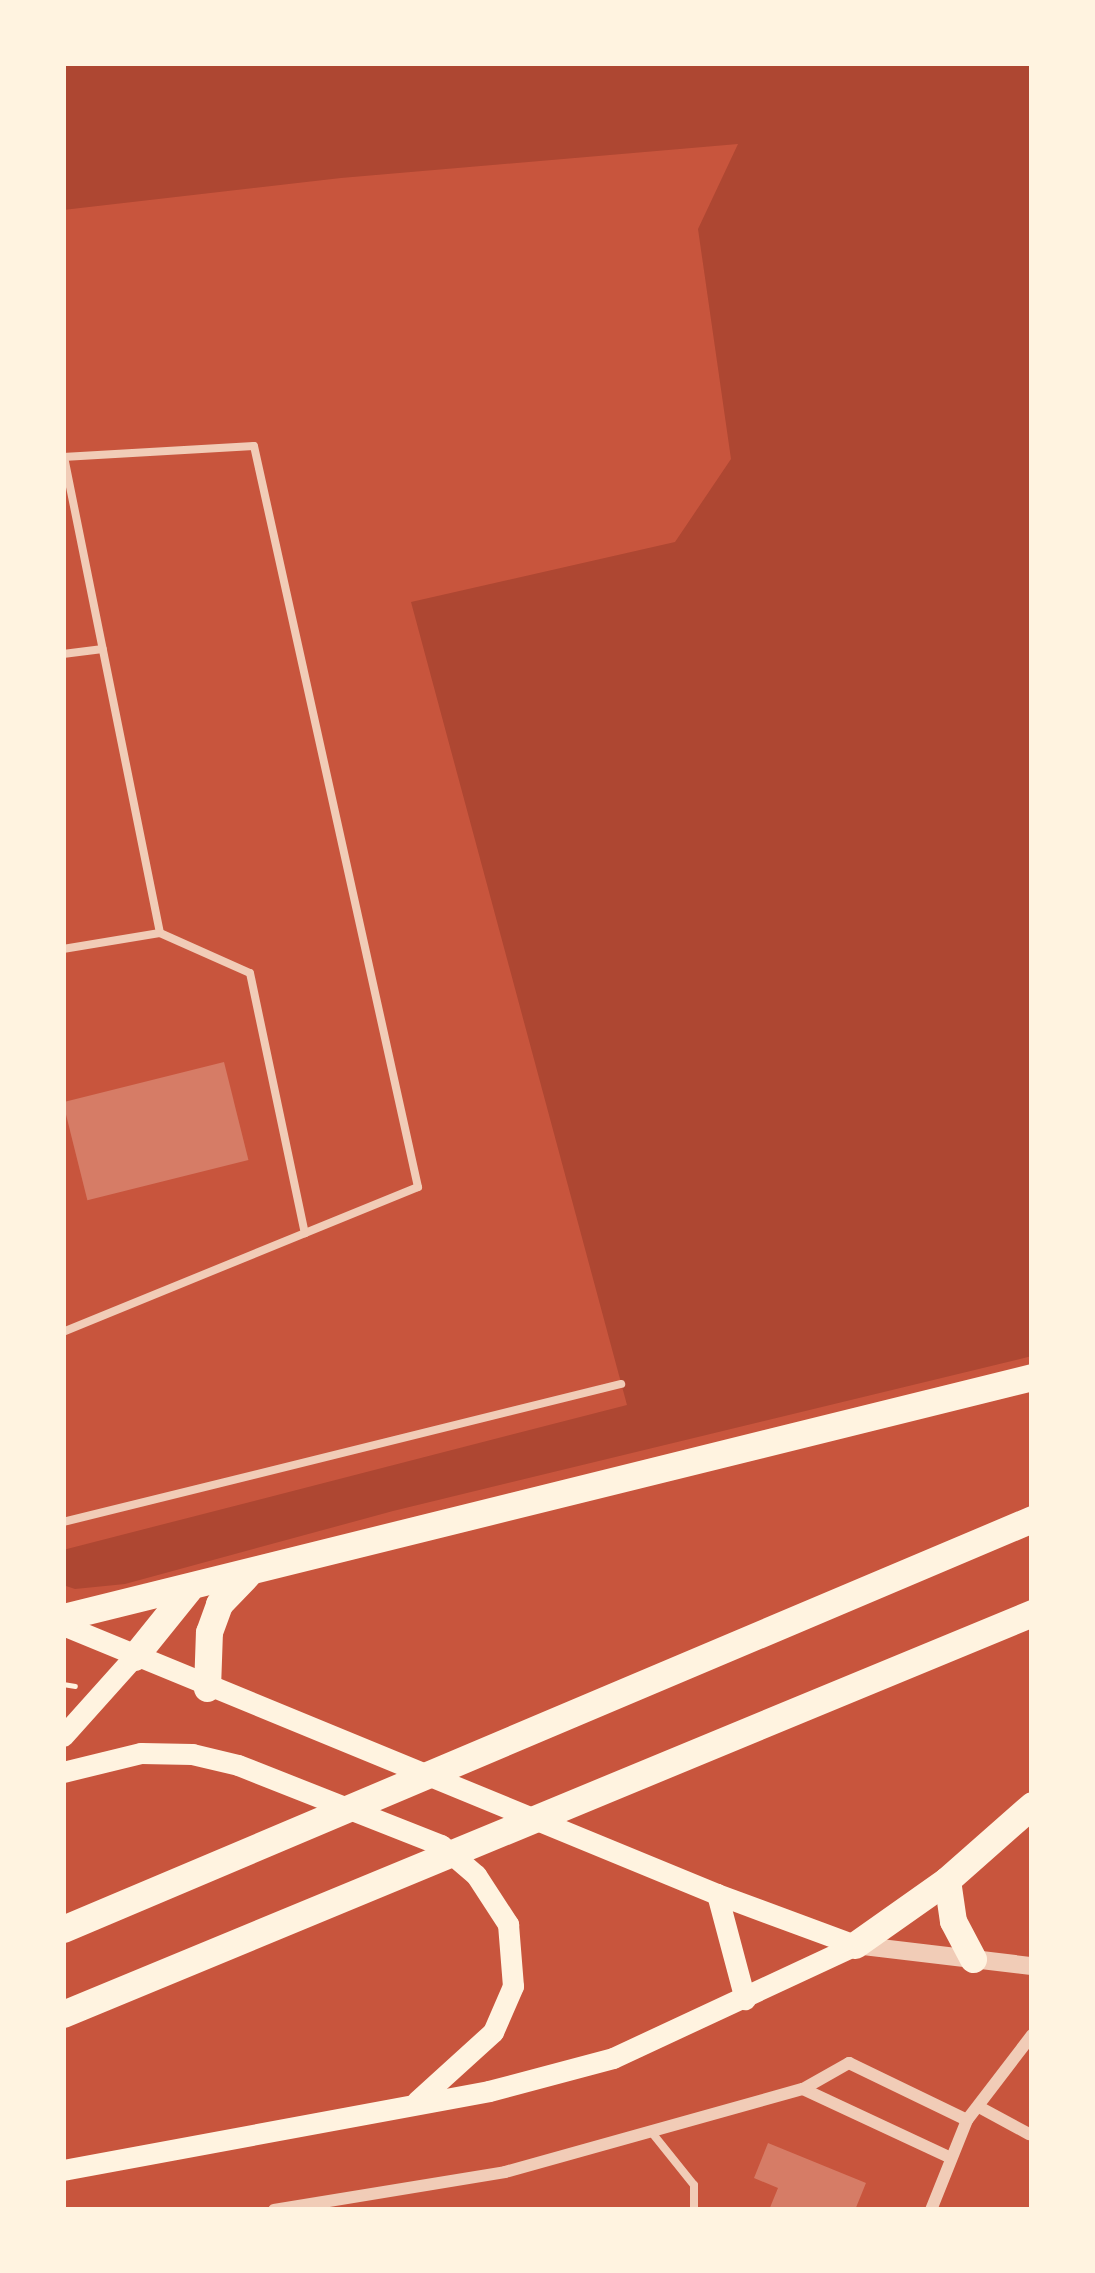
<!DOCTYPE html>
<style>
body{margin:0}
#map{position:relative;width:1095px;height:2273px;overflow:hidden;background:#c8553d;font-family:Inter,sans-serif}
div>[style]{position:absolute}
.green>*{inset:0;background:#ae4732}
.building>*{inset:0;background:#d67c66;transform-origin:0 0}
.path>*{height:4.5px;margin:-2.25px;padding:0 2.25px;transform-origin:2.25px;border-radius:2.25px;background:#fff3e0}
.service>*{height:8px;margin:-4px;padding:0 4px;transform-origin:4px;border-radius:4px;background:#f1ccb7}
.minor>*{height:12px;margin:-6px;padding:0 6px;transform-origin:6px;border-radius:6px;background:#f1ccb7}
.tertiary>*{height:18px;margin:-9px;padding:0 9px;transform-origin:9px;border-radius:9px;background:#f1ccb7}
.secondary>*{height:21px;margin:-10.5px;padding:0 10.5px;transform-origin:10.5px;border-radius:10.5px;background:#fff3e0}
.motorway>*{height:27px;margin:-13.5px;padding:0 13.5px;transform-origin:13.5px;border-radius:13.5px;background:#fff3e0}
span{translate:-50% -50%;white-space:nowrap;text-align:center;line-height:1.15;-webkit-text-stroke:9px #fff3e0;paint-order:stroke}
.frame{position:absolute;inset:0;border:66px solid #fff3e0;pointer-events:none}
</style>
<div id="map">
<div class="green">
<i style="clip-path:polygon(63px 63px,1032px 63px,1032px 1356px,393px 1511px,125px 1584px,75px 1589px,63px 1585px,63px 1550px,627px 1405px,411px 602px,675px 542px,731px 459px,698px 229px,738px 144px,341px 178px,63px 210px)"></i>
</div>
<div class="building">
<i style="left:224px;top:1062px;width:101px;height:166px;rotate:76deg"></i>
<i style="clip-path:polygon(768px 2143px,866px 2183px,855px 2210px,769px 2210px,778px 2188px,754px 2178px)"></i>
</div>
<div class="path">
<i style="left:63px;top:1684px;width:12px;rotate:9deg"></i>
</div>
<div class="service">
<i style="left:63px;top:457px;width:191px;rotate:-3.3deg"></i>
<i style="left:254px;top:446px;width:759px;rotate:77.52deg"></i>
<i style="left:418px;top:1187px;width:383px;rotate:157.8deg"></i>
<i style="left:63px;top:654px;width:40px;rotate:-7.1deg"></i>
<i style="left:160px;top:933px;width:98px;rotate:24deg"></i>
<i style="left:250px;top:973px;width:266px;rotate:78.1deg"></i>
<i style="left:63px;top:949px;width:98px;rotate:-9.4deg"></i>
<i style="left:160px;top:933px;width:486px;rotate:-101.4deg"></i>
<i style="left:63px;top:1522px;width:575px;rotate:-13.89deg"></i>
<i style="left:653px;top:2134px;width:65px;rotate:51.2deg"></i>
<i style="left:694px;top:2185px;width:25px;rotate:90deg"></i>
</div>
<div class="minor">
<i style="left:803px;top:2089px;width:163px;rotate:25deg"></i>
<i style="left:979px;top:2107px;width:57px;rotate:28.4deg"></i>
<i style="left:274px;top:2210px;width:234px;rotate:-9.3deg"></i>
<i style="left:505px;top:2172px;width:309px;rotate:-15.6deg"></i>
<i style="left:803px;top:2089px;width:53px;rotate:-29.5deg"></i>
<i style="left:849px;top:2063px;width:131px;rotate:25.8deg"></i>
<i style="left:931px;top:2210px;width:97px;rotate:-68.2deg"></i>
<i style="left:967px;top:2120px;width:107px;rotate:-52.6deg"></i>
</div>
<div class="tertiary">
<i style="left:855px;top:1945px;width:178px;rotate:6.8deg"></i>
</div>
<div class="secondary">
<i style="left:63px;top:1625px;width:707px;rotate:22.36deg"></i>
<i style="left:717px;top:1894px;width:147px;rotate:20.3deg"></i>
<i style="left:63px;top:1736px;width:106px;rotate:-48.1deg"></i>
<i style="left:63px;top:1772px;width:80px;rotate:-13.7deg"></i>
<i style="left:141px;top:1753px;width:51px;rotate:1.1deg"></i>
<i style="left:192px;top:1754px;width:47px;rotate:13.4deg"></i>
<i style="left:238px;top:1765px;width:218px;rotate:21.5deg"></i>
<i style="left:441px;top:1845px;width:46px;rotate:40.6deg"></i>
<i style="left:476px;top:1875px;width:59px;rotate:56.9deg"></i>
<i style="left:508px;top:1924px;width:62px;rotate:85.4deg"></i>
<i style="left:513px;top:1986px;width:50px;rotate:113.5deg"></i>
<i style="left:493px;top:2032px;width:103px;rotate:137.8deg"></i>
<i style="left:717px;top:1894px;width:109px;rotate:75.1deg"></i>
<i style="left:63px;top:2170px;width:433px;rotate:-10.5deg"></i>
<i style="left:489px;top:2091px;width:128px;rotate:-14.9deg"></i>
<i style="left:613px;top:2058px;width:267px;rotate:-25deg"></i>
</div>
<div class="motorway">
<i style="left:63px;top:1617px;width:998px;rotate:-13.91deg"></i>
<i style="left:134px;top:1657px;width:86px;rotate:-51.1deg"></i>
<i style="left:207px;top:1688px;width:56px;rotate:-88deg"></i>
<i style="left:209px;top:1632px;width:30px;rotate:-70deg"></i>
<i style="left:219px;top:1604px;width:40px;rotate:-46deg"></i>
<i style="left:947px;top:1880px;width:41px;rotate:81.7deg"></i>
<i style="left:953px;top:1921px;width:43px;rotate:62.2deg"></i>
<i style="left:63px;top:1929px;width:1052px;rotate:-22.93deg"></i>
<i style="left:855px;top:1945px;width:113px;rotate:-35.2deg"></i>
<i style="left:947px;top:1880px;width:113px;rotate:-41.4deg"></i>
<i style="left:63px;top:2014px;width:1049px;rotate:-22.48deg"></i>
</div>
<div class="frame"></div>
</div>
